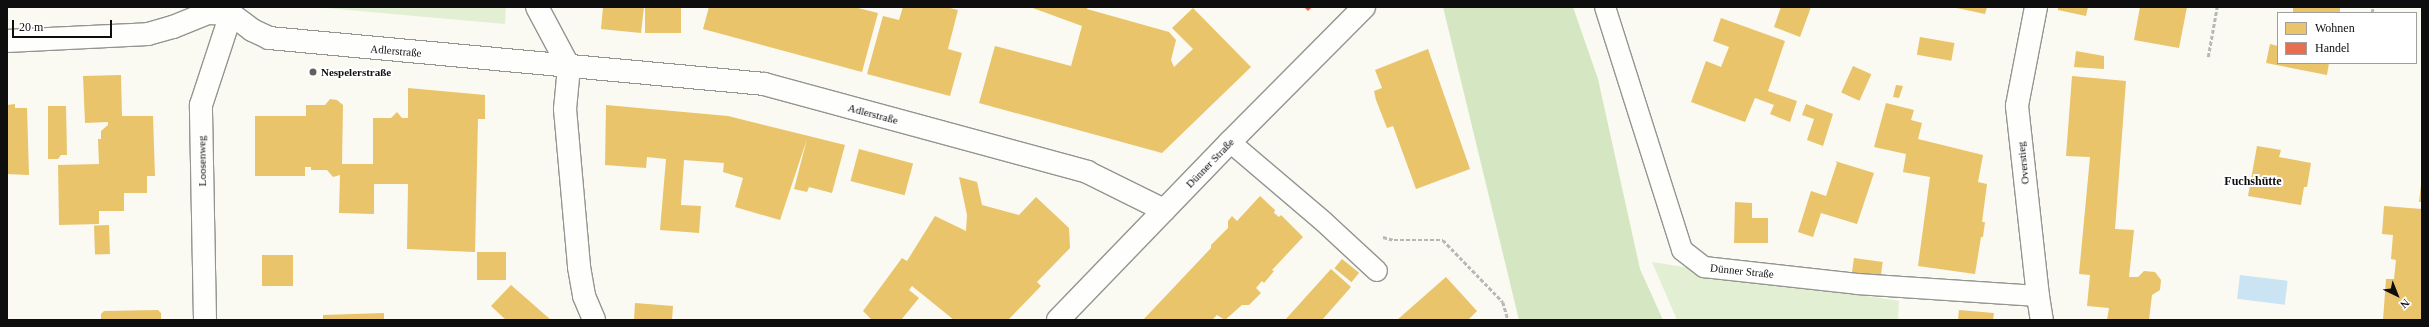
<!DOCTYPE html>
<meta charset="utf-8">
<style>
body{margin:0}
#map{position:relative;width:2429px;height:327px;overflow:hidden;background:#faf9f2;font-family:"Times New Roman",serif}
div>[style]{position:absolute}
.green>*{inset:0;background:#e3efd3}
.forest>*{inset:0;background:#d4e7c2}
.water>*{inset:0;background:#cae4f3;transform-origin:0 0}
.homes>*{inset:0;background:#e9c46a;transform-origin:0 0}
.shops>*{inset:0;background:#e76f51}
.path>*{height:2.5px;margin-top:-1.25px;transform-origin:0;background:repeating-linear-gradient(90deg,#b8b8b6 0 4px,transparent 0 6px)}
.roads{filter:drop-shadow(1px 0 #949491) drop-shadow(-1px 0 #949491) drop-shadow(0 1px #949491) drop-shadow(0 -1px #949491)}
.service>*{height:20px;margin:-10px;padding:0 10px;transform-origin:10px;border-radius:10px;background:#fefefd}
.minor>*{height:22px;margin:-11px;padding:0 11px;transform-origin:11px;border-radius:11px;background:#fefefd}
.tertiary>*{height:22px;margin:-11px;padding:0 11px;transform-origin:11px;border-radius:11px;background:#fefefd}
.dots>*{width:11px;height:11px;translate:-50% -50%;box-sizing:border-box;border:2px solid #fff;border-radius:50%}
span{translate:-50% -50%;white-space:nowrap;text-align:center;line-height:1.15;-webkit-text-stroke:4px #fff;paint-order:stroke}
.street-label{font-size:11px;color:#0e0e0e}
.poi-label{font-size:11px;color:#0e0e0e;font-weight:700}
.left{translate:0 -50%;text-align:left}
.neighbourhood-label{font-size:12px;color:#0e0e0e;font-weight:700}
.frame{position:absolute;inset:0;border:8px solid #0e0e0e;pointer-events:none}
.legend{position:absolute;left:2277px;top:12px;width:140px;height:52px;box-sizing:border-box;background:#fff;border:1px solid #9f9f9f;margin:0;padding:5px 7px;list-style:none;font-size:12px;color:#0e0e0e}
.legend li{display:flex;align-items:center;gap:8px;height:20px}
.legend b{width:20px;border:1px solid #9f9f9f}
.north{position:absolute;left:2377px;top:275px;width:40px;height:40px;-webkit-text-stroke:3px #fff;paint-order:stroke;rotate:137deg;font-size:11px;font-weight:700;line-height:16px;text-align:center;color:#0e0e0e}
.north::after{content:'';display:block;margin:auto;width:14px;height:18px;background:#0e0e0e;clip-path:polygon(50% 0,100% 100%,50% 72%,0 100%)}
.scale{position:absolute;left:12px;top:20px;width:100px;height:18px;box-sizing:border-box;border:2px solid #0e0e0e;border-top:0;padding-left:5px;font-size:12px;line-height:14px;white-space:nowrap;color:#0e0e0e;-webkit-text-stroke:3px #fff;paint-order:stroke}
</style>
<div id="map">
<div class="green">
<i style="clip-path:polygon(314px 7px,506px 7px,505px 24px)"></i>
<i style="clip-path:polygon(1652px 262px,1899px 301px,1898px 320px,1677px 320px)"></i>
</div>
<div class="forest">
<i style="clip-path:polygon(1443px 7px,1573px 7px,1598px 79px,1640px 269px,1663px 320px,1519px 320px)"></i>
</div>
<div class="water">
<i style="left:2240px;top:275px;width:48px;height:24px;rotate:7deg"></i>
</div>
<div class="homes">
<i style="clip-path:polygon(603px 7px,644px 7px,641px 33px,601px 29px)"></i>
<i style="left:645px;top:7px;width:36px;height:26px"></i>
<i style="clip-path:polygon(709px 7px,854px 7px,878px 13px,862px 72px,703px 29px)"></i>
<i style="clip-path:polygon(903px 7px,946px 7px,958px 10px,948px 49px,962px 53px,950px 96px,867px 74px,883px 16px,899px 20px)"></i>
<i style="clip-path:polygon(1030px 7px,1088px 7px,1087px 9px,1169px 32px,1176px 40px,1171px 60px,1174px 67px,1193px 49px,1172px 28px,1193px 8px,1251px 67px,1162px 153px,979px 103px,995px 46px,1071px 66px,1082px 26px)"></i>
<i style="clip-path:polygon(1781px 7px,1811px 7px,1800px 37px,1774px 27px)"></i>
<i style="clip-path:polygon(1952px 7px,1987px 7px,1985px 14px)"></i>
<i style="clip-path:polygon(2058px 7px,2088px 7px,2086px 16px,2058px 10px)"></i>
<i style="clip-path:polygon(2140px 7px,2187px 7px,2179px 48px,2134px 40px)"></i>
<i style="left:2293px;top:7px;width:47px;height:6px"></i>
<i style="clip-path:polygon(1721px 18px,1785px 41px,1768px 91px,1797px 101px,1790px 122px,1770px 114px,1774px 105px,1755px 98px,1745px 122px,1691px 102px,1706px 61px,1721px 67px,1729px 47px,1713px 41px)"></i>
<i style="left:1920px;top:37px;width:35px;height:18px;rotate:10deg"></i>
<i style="clip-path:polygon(2270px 44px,2278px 46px,2278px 63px,2329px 63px,2327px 75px,2266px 63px)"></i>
<i style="clip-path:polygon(1428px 49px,1470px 169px,1416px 189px,1393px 126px,1387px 128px,1376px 100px,1374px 91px,1382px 88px,1375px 70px)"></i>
<i style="clip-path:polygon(2076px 51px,2104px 56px,2104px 69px,2074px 67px)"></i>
<i style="left:1853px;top:66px;width:20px;height:29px;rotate:24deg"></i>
<i style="clip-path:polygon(121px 75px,122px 116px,153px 116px,155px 176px,147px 176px,147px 193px,124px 193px,124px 211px,99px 211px,99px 224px,59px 225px,58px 165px,99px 164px,98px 139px,101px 139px,101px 131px,108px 125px,108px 122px,85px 123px,83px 76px)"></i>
<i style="clip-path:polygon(2072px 76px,2126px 81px,2115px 229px,2134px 230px,2129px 277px,2138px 277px,2144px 271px,2155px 272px,2161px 280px,2160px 290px,2152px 295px,2149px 320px,2107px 320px,2109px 308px,2087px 306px,2090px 275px,2079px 274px,2090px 157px,2066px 156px)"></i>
<i style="clip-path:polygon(1896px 85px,1903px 86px,1899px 98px,1893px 97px)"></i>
<i style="clip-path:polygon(408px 88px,485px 95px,485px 119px,478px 119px,475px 252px,407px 249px,408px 184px,374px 184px,374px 214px,339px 213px,340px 175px,333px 177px,327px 170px,311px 170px,311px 167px,305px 167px,305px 176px,255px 176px,255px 116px,306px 116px,306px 105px,325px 105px,330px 99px,337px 100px,343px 105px,342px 164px,373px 164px,373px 118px,391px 118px,397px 112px,402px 118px,408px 118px)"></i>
<i style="clip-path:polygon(1886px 103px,1914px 110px,1911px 120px,1922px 123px,1918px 139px,1983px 155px,1978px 182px,1987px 184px,1982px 222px,1985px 222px,1983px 237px,1981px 237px,1975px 274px,1918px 266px,1930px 177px,1903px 172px,1906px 154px,1874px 147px)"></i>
<i style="clip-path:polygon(15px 104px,15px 108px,27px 108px,29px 175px,7px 174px,7px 105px)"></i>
<i style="clip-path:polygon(1806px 104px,1833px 114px,1823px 146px,1807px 140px,1814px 119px,1802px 115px)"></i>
<i style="clip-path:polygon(606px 105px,728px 116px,845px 145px,832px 193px,809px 187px,807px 192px,794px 189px,807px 139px,780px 220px,735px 207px,743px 178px,723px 172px,724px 163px,684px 160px,681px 205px,701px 206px,699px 233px,660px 230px,666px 159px,647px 157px,646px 168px,605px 165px)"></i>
<i style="clip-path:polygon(48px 106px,66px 106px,67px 155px,61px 155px,58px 159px,48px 159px)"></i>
<i style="clip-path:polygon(2257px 146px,2281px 150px,2279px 157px,2311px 163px,2307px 187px,2304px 187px,2301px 205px,2248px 196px)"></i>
<i style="left:859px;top:149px;width:56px;height:33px;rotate:15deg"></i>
<i style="clip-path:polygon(1835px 161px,1874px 173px,1857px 224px,1821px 213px,1813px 237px,1798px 232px,1811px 191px,1826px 196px,1837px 163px)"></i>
<i style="clip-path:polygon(959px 177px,977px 182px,982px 205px,1019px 215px,1036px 197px,1069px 228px,1070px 248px,1037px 282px,1041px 286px,1008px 320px,954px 320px,912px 286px,909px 290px,919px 298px,901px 320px,872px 320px,863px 311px,902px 258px,907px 261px,935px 216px,966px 231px,967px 215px)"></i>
<i style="clip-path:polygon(2421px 185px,2422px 185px,2422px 202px,2419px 202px)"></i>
<i style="clip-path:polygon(1260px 196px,1275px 210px,1274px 213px,1279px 217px,1281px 215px,1303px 237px,1272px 270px,1274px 271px,1264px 283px,1262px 281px,1256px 288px,1261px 293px,1249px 305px,1242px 305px,1225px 320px,1217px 315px,1212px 320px,1143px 320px,1211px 248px,1211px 245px,1228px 228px,1228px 221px,1232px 216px,1237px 221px)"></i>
<i style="clip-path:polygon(1735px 202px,1752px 203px,1752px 218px,1768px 218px,1768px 243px,1734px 243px)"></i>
<i style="clip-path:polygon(2384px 206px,2422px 209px,2422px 320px,2383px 320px,2386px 279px,2394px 279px,2396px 260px,2391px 259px,2393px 235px,2382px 234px)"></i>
<i style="left:109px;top:225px;width:29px;height:15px;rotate:88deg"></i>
<i style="left:477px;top:252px;width:29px;height:28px"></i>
<i style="left:262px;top:255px;width:31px;height:31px"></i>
<i style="left:1854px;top:258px;width:29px;height:15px;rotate:8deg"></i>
<i style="left:1342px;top:259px;width:22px;height:12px;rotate:39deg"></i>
<i style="clip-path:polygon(1331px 269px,1351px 287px,1322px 320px,1285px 320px)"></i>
<i style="clip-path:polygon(1446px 277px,1477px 311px,1468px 320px,1397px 320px)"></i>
<i style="clip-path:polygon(511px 285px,551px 320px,506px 320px,491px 306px)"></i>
<i style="clip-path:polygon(635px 303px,673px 306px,672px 320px,634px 320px)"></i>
<i style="clip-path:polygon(158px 310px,161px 313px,161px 320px,101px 320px,101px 314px,104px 311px)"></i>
<i style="clip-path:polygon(1959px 310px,1994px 313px,1993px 320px,1958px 320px)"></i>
<i style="clip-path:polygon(384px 313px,384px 320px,323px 320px,323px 315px)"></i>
</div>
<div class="shops">
<i style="clip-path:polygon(1304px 7px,1312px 7px,1308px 11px)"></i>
</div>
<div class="path">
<i style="left:2372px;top:13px;width:6px;rotate:-81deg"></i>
<i style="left:2208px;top:57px;width:51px;rotate:-79.8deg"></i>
<i style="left:1383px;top:237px;width:11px;rotate:15deg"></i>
<i style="left:1394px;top:240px;width:49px"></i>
<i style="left:1443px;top:240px;width:86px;rotate:45.9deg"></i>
<i style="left:1503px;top:302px;width:19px;rotate:74deg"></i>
</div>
<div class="roads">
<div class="service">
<i style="left:1605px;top:7px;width:255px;rotate:72.4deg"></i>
<i style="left:1682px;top:250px;width:28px;rotate:38deg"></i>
<i style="left:1704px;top:267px;width:154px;rotate:6.3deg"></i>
<i style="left:1857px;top:284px;width:181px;rotate:3.8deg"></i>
<i style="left:1230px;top:142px;width:123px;rotate:40.4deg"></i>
<i style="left:1324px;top:222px;width:72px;rotate:42.8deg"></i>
</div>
<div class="minor">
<i style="left:537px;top:7px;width:68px;rotate:61.9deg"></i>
<i style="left:569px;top:67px;width:42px;rotate:95.4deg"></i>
<i style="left:565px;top:109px;width:159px;rotate:84.9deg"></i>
<i style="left:579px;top:267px;width:29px;rotate:80deg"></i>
<i style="left:584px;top:296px;width:26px;rotate:67deg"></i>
<i style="left:2036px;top:7px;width:101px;rotate:100.9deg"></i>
<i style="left:2017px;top:106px;width:191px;rotate:83.7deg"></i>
<i style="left:2038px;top:296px;width:24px;rotate:81deg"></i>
<i style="left:231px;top:14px;width:26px;rotate:37deg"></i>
<i style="left:252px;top:30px;width:19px;rotate:25deg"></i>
<i style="left:269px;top:38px;width:497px;rotate:5.3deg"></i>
<i style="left:764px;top:84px;width:335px;rotate:15.2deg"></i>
<i style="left:1087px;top:172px;width:86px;rotate:26.3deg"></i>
<i style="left:7px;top:41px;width:141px;rotate:-2.8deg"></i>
<i style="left:148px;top:34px;width:26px;rotate:-16deg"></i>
<i style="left:173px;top:27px;width:38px;rotate:-22deg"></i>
<i style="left:208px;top:13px;width:23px;rotate:2deg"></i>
<i style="left:205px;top:320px;width:215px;rotate:-91.1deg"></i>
<i style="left:201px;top:105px;width:96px;rotate:-71.8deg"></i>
<i style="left:231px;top:14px;width:8px;rotate:-113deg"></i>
</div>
<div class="tertiary">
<i style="left:1058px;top:320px;width:248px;rotate:-46deg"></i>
<i style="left:1230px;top:142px;width:190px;rotate:-45.2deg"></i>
</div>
</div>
<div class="dots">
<i style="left:313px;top:72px;background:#61605e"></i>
</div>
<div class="street-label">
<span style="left:396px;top:51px;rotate:5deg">Adlerstraße</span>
<span style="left:873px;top:114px;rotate:15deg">Adlerstraße</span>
<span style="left:202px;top:161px;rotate:-91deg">Loosenweg</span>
<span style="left:1210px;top:163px;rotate:-46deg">Dünner Straße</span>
<span style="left:2023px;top:163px;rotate:-96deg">Overstieg</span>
<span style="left:1742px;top:271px;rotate:6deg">Dünner Straße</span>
</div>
<div class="poi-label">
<span class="left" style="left:321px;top:72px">Nespelerstraße</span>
</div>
<div class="neighbourhood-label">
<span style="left:2253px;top:182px">Fuchshütte</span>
</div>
<div class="frame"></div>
<ul class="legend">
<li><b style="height:11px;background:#e9c46a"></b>Wohnen</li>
<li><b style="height:11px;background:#e76f51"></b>Handel</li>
</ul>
<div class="north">N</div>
<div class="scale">20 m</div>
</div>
